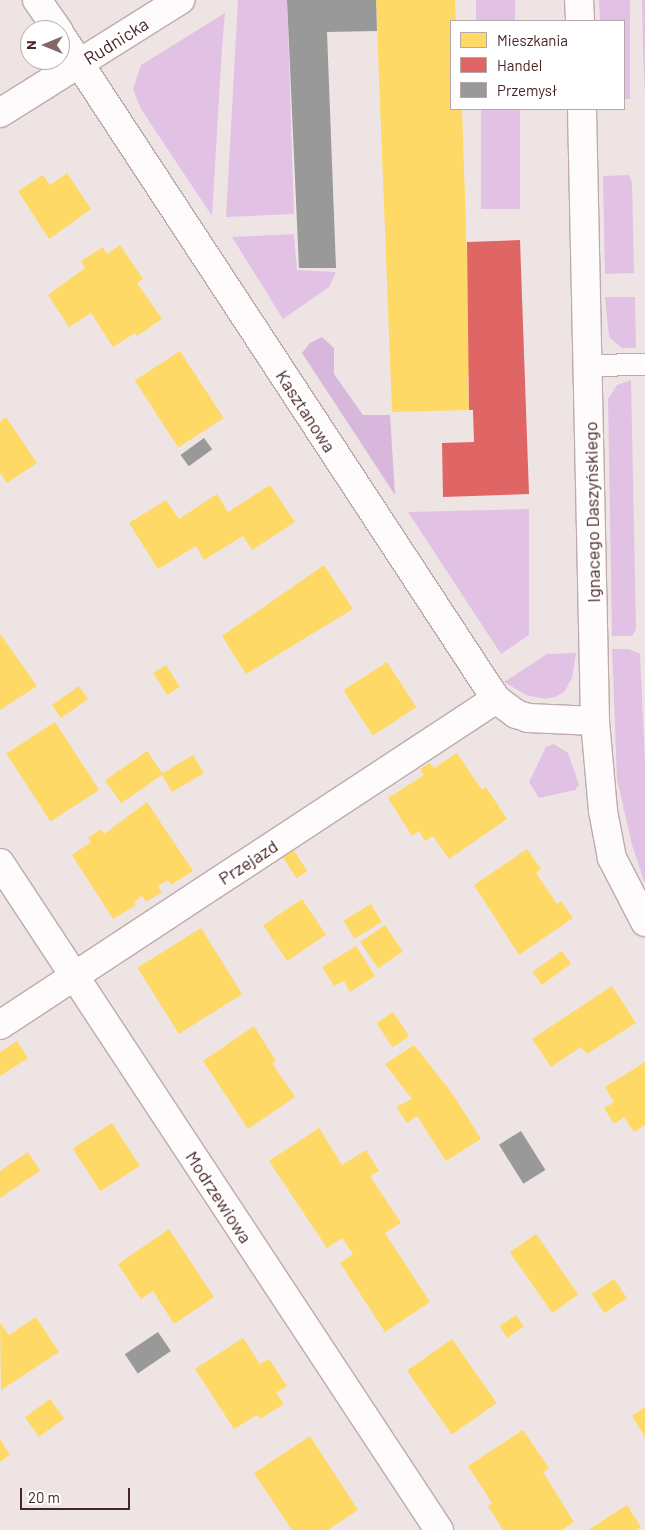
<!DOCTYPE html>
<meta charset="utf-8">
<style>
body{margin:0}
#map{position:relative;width:645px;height:1530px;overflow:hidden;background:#efe4e4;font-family:Barlow,sans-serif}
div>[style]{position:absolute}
.green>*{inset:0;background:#e1c2e4;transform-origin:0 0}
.forest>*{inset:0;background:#d7b7db}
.homes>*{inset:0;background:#ffd966;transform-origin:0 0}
.shops>*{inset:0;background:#e06666}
.industry>*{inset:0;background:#999;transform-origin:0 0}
.roads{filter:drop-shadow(1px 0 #bfaaab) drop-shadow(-1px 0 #bfaaab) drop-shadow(0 1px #bfaaab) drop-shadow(0 -1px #bfaaab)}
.lane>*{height:21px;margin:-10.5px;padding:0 10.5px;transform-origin:10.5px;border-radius:10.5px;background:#fdfbfb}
.street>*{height:28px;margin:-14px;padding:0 14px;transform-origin:14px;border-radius:14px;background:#fdfbfb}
span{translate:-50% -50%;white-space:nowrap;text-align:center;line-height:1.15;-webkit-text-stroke:5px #fff;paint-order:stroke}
.street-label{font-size:18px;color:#492526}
.legend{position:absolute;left:450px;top:20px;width:175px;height:90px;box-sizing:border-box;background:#fff;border:1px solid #b6a8a8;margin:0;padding:6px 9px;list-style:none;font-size:15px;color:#492526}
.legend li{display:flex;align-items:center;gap:10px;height:25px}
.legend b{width:25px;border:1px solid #b6a8a8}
.north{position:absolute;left:20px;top:20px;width:50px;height:50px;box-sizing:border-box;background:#fff;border:1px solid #b6a8a8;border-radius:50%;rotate:270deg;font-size:14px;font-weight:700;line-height:20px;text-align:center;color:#492526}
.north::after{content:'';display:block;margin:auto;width:18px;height:22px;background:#836868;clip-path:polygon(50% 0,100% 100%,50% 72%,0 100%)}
.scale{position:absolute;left:20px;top:1488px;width:110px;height:22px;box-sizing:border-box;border:2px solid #492526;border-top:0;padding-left:6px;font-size:15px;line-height:18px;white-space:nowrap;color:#492526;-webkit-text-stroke:4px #fff;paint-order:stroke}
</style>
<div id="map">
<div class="green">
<i style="clip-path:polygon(238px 0,287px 0,294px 214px,226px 217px)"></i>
<i style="left:476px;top:0;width:39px;height:21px"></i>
<i style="clip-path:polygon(599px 0,630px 0,630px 99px,624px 99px,624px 21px,600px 21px)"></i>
<i style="clip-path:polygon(642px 0,645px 0,645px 93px,643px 53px)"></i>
<i style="clip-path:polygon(225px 13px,222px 48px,212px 216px,141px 109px,133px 89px,141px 65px)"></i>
<i style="left:481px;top:109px;width:39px;height:100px"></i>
<i style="clip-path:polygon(629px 175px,632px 182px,634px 273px,605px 274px,603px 176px)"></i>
<i style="clip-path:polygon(294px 234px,297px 270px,336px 272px,329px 287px,283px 319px,232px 237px)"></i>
<i style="clip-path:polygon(605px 297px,635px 297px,636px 348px,622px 348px,609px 337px)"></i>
<i style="clip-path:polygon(631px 380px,636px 629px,632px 636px,612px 636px,608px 399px,617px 385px)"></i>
<i style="clip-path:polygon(529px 509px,529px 635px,501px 654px,408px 512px)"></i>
<i style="clip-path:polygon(612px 649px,629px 649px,640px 654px,645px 761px,645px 884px,632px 845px,617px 779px)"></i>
<i style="clip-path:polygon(576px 653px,572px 678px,564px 692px,555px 697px,545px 699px,526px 695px,504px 682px,547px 654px)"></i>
<i style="clip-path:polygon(554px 744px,568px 753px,579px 785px,575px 790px,539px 798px,529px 782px,546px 747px)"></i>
</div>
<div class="forest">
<i style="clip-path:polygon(322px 337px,334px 348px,334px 374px,363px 415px,390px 415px,395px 495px,302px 353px,310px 343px)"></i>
</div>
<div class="homes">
<i style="clip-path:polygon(376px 0,455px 0,456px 21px,451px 21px,451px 109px,462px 109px,471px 376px,468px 376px,469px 410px,392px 412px)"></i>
<i style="clip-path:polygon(67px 173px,91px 209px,49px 239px,18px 191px,43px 175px,50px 185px)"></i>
<i style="clip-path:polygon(120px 245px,143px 279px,137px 283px,162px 319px,137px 336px,135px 333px,113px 347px,91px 313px,69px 327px,48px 295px,85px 268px,81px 261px,103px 247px,107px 254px)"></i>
<i style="left:180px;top:351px;width:80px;height:54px;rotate:57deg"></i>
<i style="clip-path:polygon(6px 417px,37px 463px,7px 483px,0 473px,0 422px)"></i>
<i style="clip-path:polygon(270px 485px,295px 522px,252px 550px,243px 536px,204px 560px,196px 546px,158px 569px,129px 523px,166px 500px,179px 519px,217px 494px,228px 512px)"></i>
<i style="clip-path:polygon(324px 565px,353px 609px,246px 674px,222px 636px)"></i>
<i style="clip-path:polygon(0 634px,37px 686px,0 710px)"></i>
<i style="left:387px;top:662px;width:54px;height:52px;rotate:57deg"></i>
<i style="left:166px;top:665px;width:26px;height:15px;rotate:58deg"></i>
<i style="left:79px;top:686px;width:16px;height:33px;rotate:55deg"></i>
<i style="left:55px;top:722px;width:81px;height:58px;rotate:57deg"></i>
<i style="left:147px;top:751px;width:28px;height:51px;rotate:55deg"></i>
<i style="clip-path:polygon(457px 753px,482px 790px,486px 787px,507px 819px,449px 859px,433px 836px,425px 841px,419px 831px,412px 836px,388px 798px,424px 775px,420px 769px,430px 763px,434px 768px)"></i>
<i style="left:193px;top:755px;width:21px;height:37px;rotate:59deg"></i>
<i style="clip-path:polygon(147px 802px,193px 871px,171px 885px,168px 880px,158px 886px,162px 892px,146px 902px,142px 896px,134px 902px,136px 905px,113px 919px,72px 855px,91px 842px,88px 838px,101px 829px,104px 834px)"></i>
<i style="left:291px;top:846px;width:30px;height:13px;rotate:57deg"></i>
<i style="clip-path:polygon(527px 849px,541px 869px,536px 873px,546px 888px,557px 904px,561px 901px,573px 918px,519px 955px,474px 885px)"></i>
<i style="left:302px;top:899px;width:43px;height:47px;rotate:56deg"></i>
<i style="left:371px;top:904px;width:21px;height:32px;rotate:59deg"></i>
<i style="left:385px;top:925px;width:32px;height:30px;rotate:56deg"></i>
<i style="left:201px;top:928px;width:78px;height:75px;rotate:58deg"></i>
<i style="clip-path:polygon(356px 946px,375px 976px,350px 992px,344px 981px,334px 986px,322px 967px)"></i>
<i style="left:562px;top:951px;width:16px;height:36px;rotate:55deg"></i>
<i style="clip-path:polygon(612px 986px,636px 1023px,587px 1054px,581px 1047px,551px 1067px,532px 1039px)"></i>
<i style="left:393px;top:1012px;width:29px;height:20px;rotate:56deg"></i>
<i style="clip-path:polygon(254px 1026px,276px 1061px,272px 1063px,295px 1097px,248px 1129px,203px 1061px)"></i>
<i style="clip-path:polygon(17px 1041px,28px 1058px,0 1076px,0 1052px)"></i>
<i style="clip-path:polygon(414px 1045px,452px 1093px,481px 1139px,446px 1161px,417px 1116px,407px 1123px,396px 1107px,412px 1099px,385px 1064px)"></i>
<i style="clip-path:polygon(645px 1062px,645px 1125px,634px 1132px,624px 1117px,614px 1124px,604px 1108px,614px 1102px,605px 1087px)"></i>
<i style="left:112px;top:1123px;width:51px;height:47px;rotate:57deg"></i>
<i style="clip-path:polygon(319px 1128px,342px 1165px,366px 1150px,379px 1171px,370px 1176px,401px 1223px,385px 1233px,430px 1302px,385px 1332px,340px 1263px,353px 1254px,342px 1238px,327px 1248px,269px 1161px)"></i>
<i style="clip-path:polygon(28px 1152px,40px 1171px,0 1198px,0 1171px)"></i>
<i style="clip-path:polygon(169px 1229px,214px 1297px,174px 1324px,153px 1291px,141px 1299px,118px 1264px)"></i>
<i style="left:536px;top:1234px;width:74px;height:32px;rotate:55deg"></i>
<i style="left:614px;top:1279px;width:23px;height:27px;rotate:56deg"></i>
<i style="left:516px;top:1315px;width:14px;height:20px;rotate:56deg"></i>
<i style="clip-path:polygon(36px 1317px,59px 1352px,1px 1390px,0 1323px,9px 1335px)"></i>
<i style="clip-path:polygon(243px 1338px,260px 1364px,269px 1359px,287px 1386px,276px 1393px,284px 1404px,260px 1419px,257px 1415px,234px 1429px,195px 1369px)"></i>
<i style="left:452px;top:1339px;width:78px;height:55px;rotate:55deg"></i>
<i style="left:50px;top:1399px;width:24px;height:31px;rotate:54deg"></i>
<i style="clip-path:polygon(645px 1407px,645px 1437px,632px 1416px)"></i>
<i style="clip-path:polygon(523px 1430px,549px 1468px,543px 1472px,574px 1522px,562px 1530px,503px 1530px,488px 1506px,492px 1503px,468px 1466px)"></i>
<i style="clip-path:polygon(310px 1436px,358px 1510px,328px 1530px,292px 1530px,254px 1473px)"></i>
<i style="clip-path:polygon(0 1439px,10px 1455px,0 1462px)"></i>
<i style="clip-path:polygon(627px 1505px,641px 1527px,636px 1530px,588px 1530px)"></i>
</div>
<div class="shops">
<i style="clip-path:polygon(520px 240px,529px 494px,443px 497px,442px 443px,474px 442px,473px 410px,469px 410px,467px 242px)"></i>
</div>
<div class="industry">
<i style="clip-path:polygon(287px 0,376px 0,377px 31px,327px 32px,336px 268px,299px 268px)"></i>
<i style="left:204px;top:438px;width:14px;height:29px;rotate:54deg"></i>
<i style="left:521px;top:1131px;width:46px;height:26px;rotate:58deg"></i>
<i style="left:158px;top:1332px;width:23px;height:40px;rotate:56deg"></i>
</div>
<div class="roads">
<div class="lane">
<i style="left:588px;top:365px;width:57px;rotate:-1deg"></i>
</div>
<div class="street">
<i style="left:37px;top:0;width:37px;rotate:55deg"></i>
<i style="left:579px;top:0;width:21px;rotate:87deg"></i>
<i style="left:60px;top:34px;width:795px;rotate:56.75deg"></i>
<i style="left:496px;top:699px;width:25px;rotate:37deg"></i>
<i style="left:516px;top:714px;width:13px;rotate:18deg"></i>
<i style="left:528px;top:718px;width:67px;rotate:2.6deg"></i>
<i style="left:582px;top:109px;width:612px;rotate:88.78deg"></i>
<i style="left:595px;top:721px;width:90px;rotate:84.9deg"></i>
<i style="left:603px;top:811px;width:48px;rotate:79.2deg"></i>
<i style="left:612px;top:858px;width:72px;rotate:62.7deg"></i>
<i style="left:0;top:113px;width:213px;rotate:-32.1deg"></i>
<i style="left:0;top:863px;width:799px;rotate:56.65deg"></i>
<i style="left:0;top:1025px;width:594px;rotate:-33.32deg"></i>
</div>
</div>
<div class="street-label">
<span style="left:116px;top:41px;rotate:-32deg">Rudnicka</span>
<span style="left:306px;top:411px;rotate:57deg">Kasztanowa</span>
<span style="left:592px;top:512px;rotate:-91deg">Ignacego Daszyńskiego</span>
<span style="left:248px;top:862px;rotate:-33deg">Przejazd</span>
<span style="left:219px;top:1197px;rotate:57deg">Modrzewiowa</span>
</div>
<ul class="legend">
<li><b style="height:14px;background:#ffd966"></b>Mieszkania</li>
<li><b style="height:14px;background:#e06666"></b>Handel</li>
<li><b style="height:14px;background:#999"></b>Przemysł</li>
</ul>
<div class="north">N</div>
<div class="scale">20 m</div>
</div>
